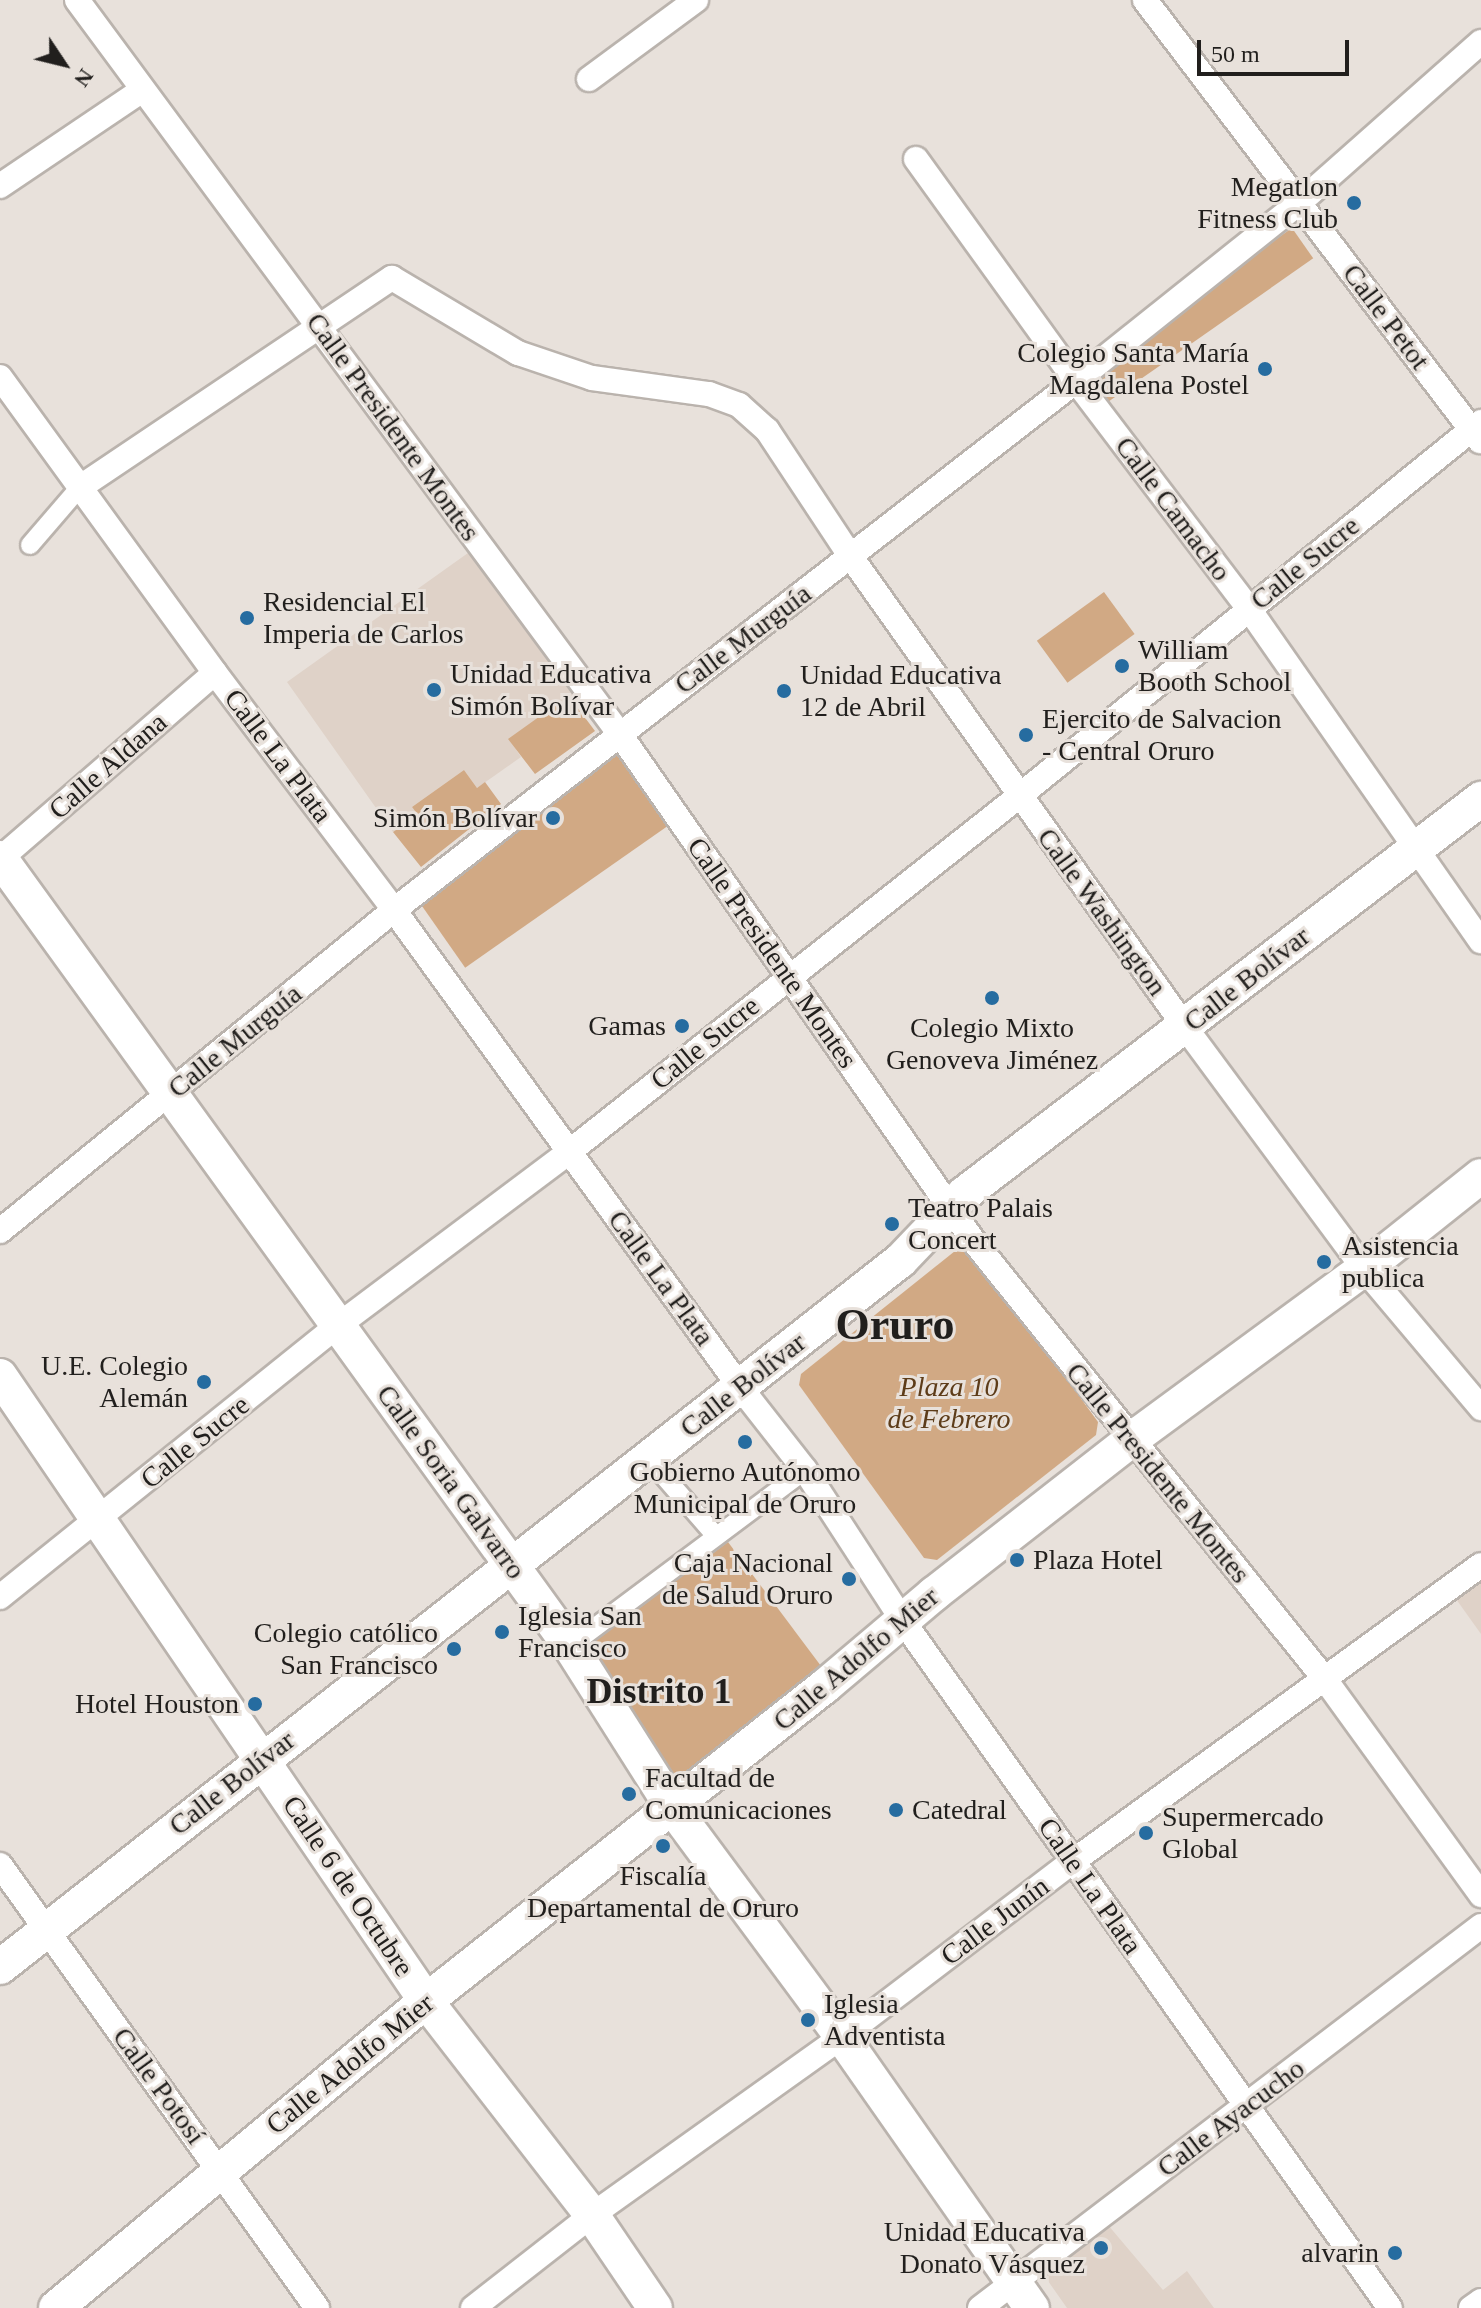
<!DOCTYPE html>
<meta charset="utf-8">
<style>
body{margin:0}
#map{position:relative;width:1481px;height:2308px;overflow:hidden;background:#e8e1db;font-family:Georgia,serif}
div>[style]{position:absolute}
.built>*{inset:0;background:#dfd2c8}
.green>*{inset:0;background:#d1a984;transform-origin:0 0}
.roads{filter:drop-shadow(2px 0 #bab3ad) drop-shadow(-2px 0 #bab3ad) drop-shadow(0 2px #bab3ad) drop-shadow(0 -2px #bab3ad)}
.pedestrian>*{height:18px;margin:-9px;padding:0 9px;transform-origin:9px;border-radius:9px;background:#fff}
.minor>*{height:24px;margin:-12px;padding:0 12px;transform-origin:12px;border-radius:12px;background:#fff}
.secondary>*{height:34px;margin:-17px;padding:0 17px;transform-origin:17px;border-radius:17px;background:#fff}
.dots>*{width:22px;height:22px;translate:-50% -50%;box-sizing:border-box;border:4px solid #e8e1db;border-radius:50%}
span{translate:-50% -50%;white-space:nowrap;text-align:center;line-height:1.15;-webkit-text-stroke:6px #e8e1db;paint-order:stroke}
.poi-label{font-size:28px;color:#211f1d}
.right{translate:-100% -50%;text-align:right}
.left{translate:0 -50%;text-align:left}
.street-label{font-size:28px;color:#211f1d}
.park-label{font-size:28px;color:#5d3c19;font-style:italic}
.district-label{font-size:36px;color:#211f1d;font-weight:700}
.town-label{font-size:44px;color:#211f1d;font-weight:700}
.north{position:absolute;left:24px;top:24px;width:80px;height:80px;-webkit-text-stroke:6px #e8e1db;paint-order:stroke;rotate:125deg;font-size:22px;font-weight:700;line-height:32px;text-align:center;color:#211f1d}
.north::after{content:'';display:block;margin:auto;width:28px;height:36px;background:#211f1d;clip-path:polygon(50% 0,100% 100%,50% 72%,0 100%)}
.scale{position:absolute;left:1197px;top:40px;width:152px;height:36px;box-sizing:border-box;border:4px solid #211f1d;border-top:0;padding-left:10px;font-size:24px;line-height:28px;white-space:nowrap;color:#211f1d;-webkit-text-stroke:6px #e8e1db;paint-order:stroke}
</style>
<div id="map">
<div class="built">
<i style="clip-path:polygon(475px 548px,581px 698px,562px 711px,558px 705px,509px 739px,521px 757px,477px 788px,464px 770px,412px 807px,418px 815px,393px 832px,287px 682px)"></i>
<i style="clip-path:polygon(1481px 1581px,1481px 1634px,1456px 1599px)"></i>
<i style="clip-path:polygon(1108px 2225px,1163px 2290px,1187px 2271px,1214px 2308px,1067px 2308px,1041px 2271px)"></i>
</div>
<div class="green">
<i style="left:1292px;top:228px;width:37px;height:255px;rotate:55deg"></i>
<i style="left:1104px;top:592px;width:52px;height:83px;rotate:54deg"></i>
<i style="clip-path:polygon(574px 703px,595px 731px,535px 774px,508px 739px,557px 704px,563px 711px)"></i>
<i style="left:624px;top:743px;width:93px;height:259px;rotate:55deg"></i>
<i style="clip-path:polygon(464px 770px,477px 788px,485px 782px,501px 804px,421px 867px,393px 832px,418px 815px,412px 807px)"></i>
<i style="clip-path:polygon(955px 1251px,974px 1251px,1098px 1422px,1096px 1435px,937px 1560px,924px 1558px,799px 1385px,801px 1374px)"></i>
<i style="clip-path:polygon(728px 1542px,827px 1674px,686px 1781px,674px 1779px,585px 1648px)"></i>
</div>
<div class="roads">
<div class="pedestrian">
<i style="left:30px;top:545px;width:75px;rotate:-49.3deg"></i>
<i style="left:649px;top:1459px;width:102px;rotate:49deg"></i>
<i style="left:570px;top:1646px;width:294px;rotate:-36.8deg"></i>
</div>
<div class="minor">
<i style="left:77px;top:0;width:912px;rotate:53.52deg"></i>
<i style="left:619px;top:733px;width:617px;rotate:55.1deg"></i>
<i style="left:972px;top:1239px;width:563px;rotate:51.28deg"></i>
<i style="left:1324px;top:1678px;width:268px;rotate:54.1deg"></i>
<i style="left:1145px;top:0;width:554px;rotate:52.78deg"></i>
<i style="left:589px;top:79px;width:133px;rotate:-36.4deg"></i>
<i style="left:916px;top:159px;width:274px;rotate:54.2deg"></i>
<i style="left:1076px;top:381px;width:286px;rotate:52.8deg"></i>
<i style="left:1249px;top:609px;width:405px;rotate:55.1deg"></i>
<i style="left:0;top:186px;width:170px;rotate:-34deg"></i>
<i style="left:0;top:377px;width:366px;rotate:54deg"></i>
<i style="left:215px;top:673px;width:297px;rotate:52.9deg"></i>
<i style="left:394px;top:910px;width:589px;rotate:54.04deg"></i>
<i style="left:740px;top:1387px;width:105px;rotate:51.9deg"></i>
<i style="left:805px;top:1470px;width:180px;rotate:57deg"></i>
<i style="left:903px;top:1621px;width:842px;rotate:54.67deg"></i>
<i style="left:79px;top:488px;width:377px;rotate:-33.9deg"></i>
<i style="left:392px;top:278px;width:147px;rotate:30.8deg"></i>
<i style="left:518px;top:353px;width:78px;rotate:18.7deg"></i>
<i style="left:592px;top:378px;width:118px;rotate:7.8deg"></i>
<i style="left:709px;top:394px;width:32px;rotate:20deg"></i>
<i style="left:739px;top:405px;width:38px;rotate:42deg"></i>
<i style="left:767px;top:430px;width:152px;rotate:56.5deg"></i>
<i style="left:851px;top:557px;width:577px;rotate:54.6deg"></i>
<i style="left:1185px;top:1027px;width:301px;rotate:53.5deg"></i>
<i style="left:1364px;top:1269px;width:182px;rotate:49.9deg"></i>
<i style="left:0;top:859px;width:284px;rotate:-40.9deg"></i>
<i style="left:0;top:1231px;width:508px;rotate:-39.17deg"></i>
<i style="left:394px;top:910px;width:863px;rotate:-37.8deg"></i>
<i style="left:1076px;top:381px;width:285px;rotate:-38.6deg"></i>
<i style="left:1299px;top:203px;width:243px;rotate:-41.5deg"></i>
<i style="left:0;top:1597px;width:431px;rotate:-38.8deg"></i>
<i style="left:336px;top:1327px;width:291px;rotate:-36.9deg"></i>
<i style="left:569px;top:1152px;width:572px;rotate:-38.33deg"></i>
<i style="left:1018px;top:797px;width:596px;rotate:-39.01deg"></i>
<i style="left:0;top:1865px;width:545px;rotate:54.41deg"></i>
<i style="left:473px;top:2308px;width:151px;rotate:-38deg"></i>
<i style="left:592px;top:2215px;width:307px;rotate:-35.5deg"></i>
<i style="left:842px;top:2037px;width:289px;rotate:-37.3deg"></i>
<i style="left:1072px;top:1862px;width:505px;rotate:-35.99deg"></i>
<i style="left:980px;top:2308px;width:630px;rotate:-37.32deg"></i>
<i style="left:1471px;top:2308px;width:12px;rotate:-35deg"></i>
</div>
<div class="secondary">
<i style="left:0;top:858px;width:973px;rotate:54.12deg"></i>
<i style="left:570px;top:1646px;width:191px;rotate:57.6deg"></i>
<i style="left:672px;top:1807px;width:286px;rotate:53.5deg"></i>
<i style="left:842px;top:2037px;width:331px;rotate:55deg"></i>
<i style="left:0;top:1376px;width:756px;rotate:55.72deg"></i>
<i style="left:426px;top:2001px;width:271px;rotate:52.2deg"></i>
<i style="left:592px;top:2215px;width:112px;rotate:55.9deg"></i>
<i style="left:0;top:1967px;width:1145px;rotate:-38.12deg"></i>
<i style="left:901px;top:1260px;width:91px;rotate:-46.3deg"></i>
<i style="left:964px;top:1194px;width:651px;rotate:-37.38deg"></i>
<i style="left:56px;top:2308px;width:481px;rotate:-39.7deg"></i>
<i style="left:426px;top:2001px;width:508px;rotate:-38.29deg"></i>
<i style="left:825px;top:1686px;width:143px;rotate:-40.2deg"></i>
<i style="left:934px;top:1594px;width:260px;rotate:-38deg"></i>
<i style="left:1139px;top:1434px;width:279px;rotate:-36.3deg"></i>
<i style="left:1364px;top:1269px;width:149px;rotate:-38.5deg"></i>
</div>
</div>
<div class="dots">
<i style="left:1354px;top:203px;background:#266ca0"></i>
<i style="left:1265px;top:369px;background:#266ca0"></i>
<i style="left:247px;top:618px;background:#266ca0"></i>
<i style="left:1122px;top:666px;background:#266ca0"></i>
<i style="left:434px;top:690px;background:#266ca0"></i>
<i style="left:784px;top:691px;background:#266ca0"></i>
<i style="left:1026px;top:735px;background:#266ca0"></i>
<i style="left:553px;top:818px;background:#266ca0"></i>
<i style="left:992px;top:998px;background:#266ca0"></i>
<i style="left:682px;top:1026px;background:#266ca0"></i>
<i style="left:892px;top:1224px;background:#266ca0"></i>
<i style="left:1324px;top:1262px;background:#266ca0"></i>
<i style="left:204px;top:1382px;background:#266ca0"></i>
<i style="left:745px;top:1442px;background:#266ca0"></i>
<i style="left:1017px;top:1560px;background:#266ca0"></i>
<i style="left:849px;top:1579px;background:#266ca0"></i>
<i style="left:502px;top:1632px;background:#266ca0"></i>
<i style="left:454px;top:1649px;background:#266ca0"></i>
<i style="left:255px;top:1704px;background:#266ca0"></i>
<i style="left:629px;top:1794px;background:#266ca0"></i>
<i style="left:896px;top:1810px;background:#266ca0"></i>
<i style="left:1146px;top:1833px;background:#266ca0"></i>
<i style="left:663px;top:1846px;background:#266ca0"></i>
<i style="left:808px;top:2020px;background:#266ca0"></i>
<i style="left:1101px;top:2248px;background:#266ca0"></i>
<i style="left:1395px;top:2253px;background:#266ca0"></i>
</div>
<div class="poi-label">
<span class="right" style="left:1338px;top:203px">Megatlon<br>Fitness Club</span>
<span class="right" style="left:1249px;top:369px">Colegio Santa María<br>Magdalena Postel</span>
<span class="left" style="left:263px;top:618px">Residencial El<br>Imperia de Carlos</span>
<span class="left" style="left:1138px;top:666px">William<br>Booth School</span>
<span class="left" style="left:450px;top:690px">Unidad Educativa<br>Simón Bolívar</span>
<span class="left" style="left:800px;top:691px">Unidad Educativa<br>12 de Abril</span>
<span class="left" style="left:1042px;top:735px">Ejercito de Salvacion<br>- Central Oruro</span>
<span class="right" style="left:537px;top:818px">Simón Bolívar</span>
<span class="right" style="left:666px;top:1026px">Gamas</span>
<span style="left:992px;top:1044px">Colegio Mixto<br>Genoveva Jiménez</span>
<span class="left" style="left:908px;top:1224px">Teatro Palais<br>Concert</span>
<span class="left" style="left:1342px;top:1262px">Asistencia<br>publica</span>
<span class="right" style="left:188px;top:1382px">U.E. Colegio<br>Alemán</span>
<span style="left:745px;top:1488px">Gobierno Autónomo<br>Municipal de Oruro</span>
<span class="left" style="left:1033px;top:1560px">Plaza Hotel</span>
<span class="right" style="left:833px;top:1579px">Caja Nacional<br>de Salud Oruro</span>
<span class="left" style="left:518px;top:1632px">Iglesia San<br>Francisco</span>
<span class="right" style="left:438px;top:1649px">Colegio católico<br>San Francisco</span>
<span class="right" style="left:239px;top:1704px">Hotel Houston</span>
<span class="left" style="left:645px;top:1794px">Facultad de<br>Comunicaciones</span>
<span class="left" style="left:912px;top:1810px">Catedral</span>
<span class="left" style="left:1162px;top:1833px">Supermercado<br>Global</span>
<span style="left:663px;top:1892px">Fiscalía<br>Departamental de Oruro</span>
<span class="left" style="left:824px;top:2020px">Iglesia<br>Adventista</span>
<span class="right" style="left:1085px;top:2248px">Unidad Educativa<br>Donato Vásquez</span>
<span class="right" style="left:1379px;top:2253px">alvarin</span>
</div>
<div class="street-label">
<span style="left:1386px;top:317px;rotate:53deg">Calle Petot</span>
<span style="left:393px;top:427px;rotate:54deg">Calle Presidente Montes</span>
<span style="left:1173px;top:509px;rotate:53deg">Calle Camacho</span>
<span style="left:1305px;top:563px;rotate:-39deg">Calle Sucre</span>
<span style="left:743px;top:639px;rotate:-37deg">Calle Murguía</span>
<span style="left:278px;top:756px;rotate:53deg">Calle La Plata</span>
<span style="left:108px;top:766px;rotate:-41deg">Calle Aldana</span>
<span style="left:1102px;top:912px;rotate:54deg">Calle Washington</span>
<span style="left:772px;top:953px;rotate:55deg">Calle Presidente Montes</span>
<span style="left:1247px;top:979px;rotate:-38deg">Calle Bolívar</span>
<span style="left:235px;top:1041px;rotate:-39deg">Calle Murguía</span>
<span style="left:705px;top:1043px;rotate:-39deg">Calle Sucre</span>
<span style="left:661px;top:1278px;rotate:54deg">Calle La Plata</span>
<span style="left:743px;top:1385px;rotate:-38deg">Calle Bolívar</span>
<span style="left:195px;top:1442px;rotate:-39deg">Calle Sucre</span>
<span style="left:1158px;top:1473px;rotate:51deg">Calle Presidente Montes</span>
<span style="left:451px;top:1482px;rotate:54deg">Calle Soria Galvarro</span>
<span style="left:856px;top:1659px;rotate:-40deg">Calle Adolfo Mier</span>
<span style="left:232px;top:1783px;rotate:-38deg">Calle Bolívar</span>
<span style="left:348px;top:1886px;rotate:56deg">Calle 6 de Octubre</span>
<span style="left:1090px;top:1886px;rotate:55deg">Calle La Plata</span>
<span style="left:995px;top:1921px;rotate:-37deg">Calle Junín</span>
<span style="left:350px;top:2064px;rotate:-39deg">Calle Adolfo Mier</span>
<span style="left:159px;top:2086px;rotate:54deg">Calle Potosí</span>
<span style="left:1231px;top:2118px;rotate:-37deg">Calle Ayacucho</span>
</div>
<div class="park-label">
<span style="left:949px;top:1403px">Plaza 10<br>de Febrero</span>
</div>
<div class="district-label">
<span style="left:659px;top:1692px">Distrito 1</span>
</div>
<div class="town-label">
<span style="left:895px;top:1325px">Oruro</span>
</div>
<div class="north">N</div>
<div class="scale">50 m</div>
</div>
